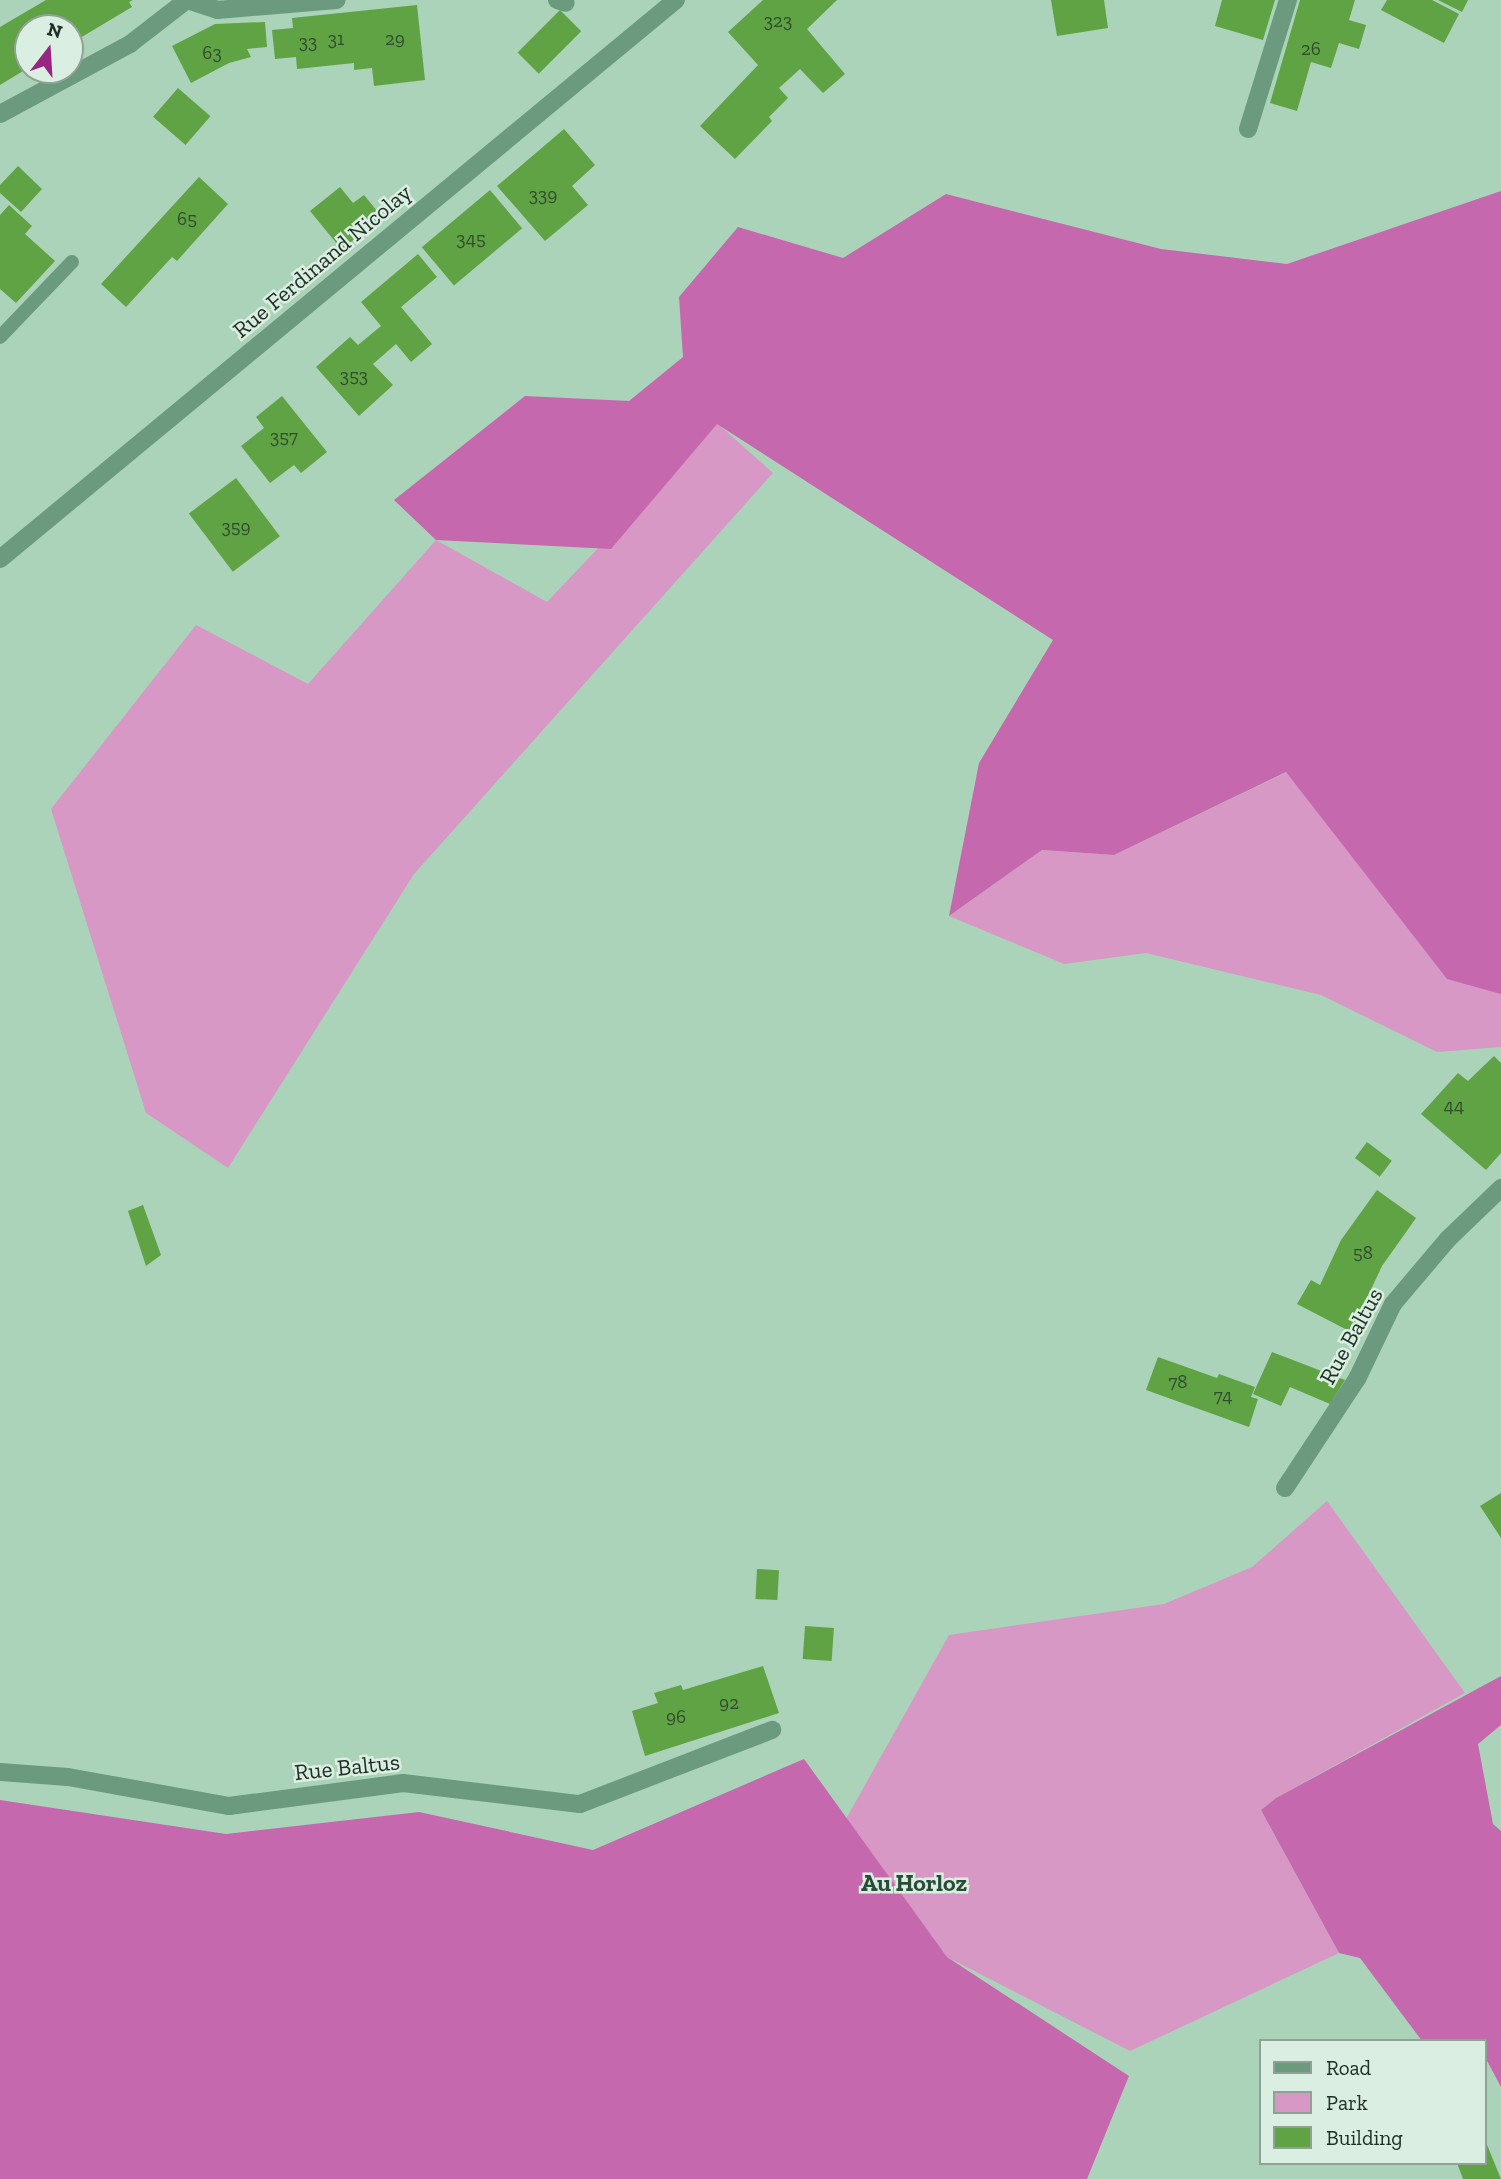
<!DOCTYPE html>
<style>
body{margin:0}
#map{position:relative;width:1501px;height:2179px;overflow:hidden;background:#abd3ba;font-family:"Zilla Slab",serif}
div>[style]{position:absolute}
.green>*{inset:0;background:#d798c5}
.forest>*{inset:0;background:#c668ae}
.building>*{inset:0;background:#5fa344;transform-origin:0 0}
.service>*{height:14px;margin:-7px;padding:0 7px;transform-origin:7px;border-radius:7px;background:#6b9a7e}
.minor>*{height:18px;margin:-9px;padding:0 9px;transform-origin:9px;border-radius:9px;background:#6b9a7e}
.tertiary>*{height:18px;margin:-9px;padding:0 9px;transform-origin:9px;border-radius:9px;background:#6b9a7e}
span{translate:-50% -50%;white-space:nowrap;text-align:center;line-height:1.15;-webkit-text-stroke:5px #daeee1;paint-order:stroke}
.number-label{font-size:19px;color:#304d2e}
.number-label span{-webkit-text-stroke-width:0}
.street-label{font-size:23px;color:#203026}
.neighbourhood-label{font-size:24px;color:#284c38;font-weight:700}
.legend{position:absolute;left:1259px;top:2039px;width:228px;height:126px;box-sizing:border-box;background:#daeee1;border:2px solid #90a296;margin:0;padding:9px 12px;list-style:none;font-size:21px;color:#203026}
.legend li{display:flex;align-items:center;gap:14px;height:35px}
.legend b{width:35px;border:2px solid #90a296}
.north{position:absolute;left:14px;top:14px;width:70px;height:70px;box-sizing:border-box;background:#daeee1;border:2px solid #90a296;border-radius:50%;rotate:17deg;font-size:19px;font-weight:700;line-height:28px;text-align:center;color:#203026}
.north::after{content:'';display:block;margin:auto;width:24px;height:32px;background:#992582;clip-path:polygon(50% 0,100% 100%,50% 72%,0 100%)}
</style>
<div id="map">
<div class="green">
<i style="clip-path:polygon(717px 423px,773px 473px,414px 874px,228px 1168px,146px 1113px,51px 809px,196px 625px,308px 684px,436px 540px,547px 602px)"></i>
<i style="clip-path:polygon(1287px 772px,1447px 979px,1501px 988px,1501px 1047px,1437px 1052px,1321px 995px,1146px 953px,1064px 964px,949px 916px,1042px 850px,1114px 855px)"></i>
<i style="clip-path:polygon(1327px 1501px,1465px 1693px,1276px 1798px,1261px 1810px,1339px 1953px,1130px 2051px,947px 1957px,846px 1819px,949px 1635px,1164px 1604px,1252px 1567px)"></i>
</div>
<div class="forest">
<i style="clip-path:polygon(1501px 191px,1501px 994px,1447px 979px,1286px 772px,1114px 855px,1042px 850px,949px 916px,979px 763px,1053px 640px,717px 424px,611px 549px,436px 540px,394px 500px,525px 396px,629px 401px,683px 357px,679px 297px,738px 227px,843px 258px,946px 194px,1161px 249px,1287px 264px)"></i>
<i style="clip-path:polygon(1501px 1676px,1501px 1725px,1478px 1744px,1493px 1824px,1501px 1831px,1501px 2087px,1485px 2057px,1485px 2041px,1422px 2041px,1360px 1958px,1339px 1953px,1261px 1810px,1276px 1798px)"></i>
<i style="clip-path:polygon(804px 1759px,947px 1957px,1129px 2076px,1087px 2179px,0 2179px,0 1800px,226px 1834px,419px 1812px,593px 1850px)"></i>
</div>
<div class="building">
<i style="clip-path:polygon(46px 0,133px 0,129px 2px,132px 7px,70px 44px,70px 28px,28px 28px,28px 68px,0 85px,0 27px)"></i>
<i style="clip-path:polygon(763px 0,837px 0,807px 29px,845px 74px,823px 93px,800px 69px,779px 88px,788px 98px,769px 117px,772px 121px,735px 159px,700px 126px,758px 65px,728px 32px)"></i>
<i style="clip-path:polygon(1051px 0,1104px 0,1108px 28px,1057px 36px)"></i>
<i style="clip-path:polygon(1222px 0,1275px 0,1263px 40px,1215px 26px)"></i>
<i style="clip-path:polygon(1300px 0,1355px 0,1349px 20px,1366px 25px,1359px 49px,1339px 43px,1331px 68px,1311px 62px,1297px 111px,1270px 103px)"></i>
<i style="clip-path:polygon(1387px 0,1432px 0,1459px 14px,1444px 43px,1381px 10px)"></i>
<i style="clip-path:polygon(1438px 0,1468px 0,1462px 12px)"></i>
<i style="clip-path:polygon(417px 5px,425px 80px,374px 86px,372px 68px,354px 70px,354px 63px,297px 69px,296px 57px,275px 59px,272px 30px,293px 28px,292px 18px)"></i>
<i style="left:560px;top:10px;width:30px;height:60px;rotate:45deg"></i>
<i style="clip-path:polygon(265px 22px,267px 47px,247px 49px,251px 57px,229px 63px,191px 83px,172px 46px,215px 24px)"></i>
<i style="left:178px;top:88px;width:43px;height:38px;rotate:41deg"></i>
<i style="clip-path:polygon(564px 129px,595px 165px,572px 186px,588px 205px,545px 241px,497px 186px)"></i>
<i style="clip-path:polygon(18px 166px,42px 189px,21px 212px,0 193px,0 185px)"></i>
<i style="clip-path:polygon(199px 177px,228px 204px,177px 261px,172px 257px,126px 307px,101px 284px)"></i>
<i style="clip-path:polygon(340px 187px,353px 203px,364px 195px,382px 217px,342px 250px,310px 211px)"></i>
<i style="left:490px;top:190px;width:50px;height:89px;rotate:50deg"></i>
<i style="clip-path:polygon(9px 205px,32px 226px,25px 234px,55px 261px,16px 303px,0 289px,0 215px)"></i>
<i style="clip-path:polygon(418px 254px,437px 277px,401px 307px,432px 344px,411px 362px,396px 344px,373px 364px,393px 385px,359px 416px,316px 367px,350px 337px,358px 345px,381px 326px,361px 302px)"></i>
<i style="clip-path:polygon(282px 396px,327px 452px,301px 473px,294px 465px,270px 483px,241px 446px,264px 428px,256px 417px)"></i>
<i style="left:236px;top:478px;width:73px;height:59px;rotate:53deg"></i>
<i style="clip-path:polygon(1494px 1056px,1501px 1063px,1501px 1153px,1486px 1170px,1421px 1114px,1458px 1073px,1468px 1081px)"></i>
<i style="left:1367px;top:1142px;width:31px;height:20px;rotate:37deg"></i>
<i style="clip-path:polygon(1377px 1190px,1416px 1218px,1382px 1266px,1351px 1332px,1297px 1304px,1311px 1280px,1320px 1285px,1341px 1240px)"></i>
<i style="clip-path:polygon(143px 1205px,161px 1255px,146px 1266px,128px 1211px)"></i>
<i style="clip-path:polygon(1272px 1352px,1345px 1380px,1330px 1404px,1290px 1387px,1281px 1406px,1253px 1394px)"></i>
<i style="clip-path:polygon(1158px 1357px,1217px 1378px,1219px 1374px,1255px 1387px,1251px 1397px,1258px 1399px,1249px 1427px,1146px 1390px)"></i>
<i style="clip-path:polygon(1501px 1493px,1501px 1538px,1480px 1506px)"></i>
<i style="left:757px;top:1569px;width:22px;height:30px;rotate:3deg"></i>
<i style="left:805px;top:1626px;width:29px;height:33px;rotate:4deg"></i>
<i style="clip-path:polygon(763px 1666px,779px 1713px,645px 1756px,632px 1711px,658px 1703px,654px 1693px,681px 1685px,683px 1690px)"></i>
<i style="clip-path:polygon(1485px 2140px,1501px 2179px,1463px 2179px,1457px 2163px,1485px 2163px)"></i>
</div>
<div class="service">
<i style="left:0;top:337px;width:104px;rotate:-46.2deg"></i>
</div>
<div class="minor">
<i style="left:187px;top:0;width:32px;rotate:18deg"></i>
<i style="left:217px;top:10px;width:120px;rotate:-4.8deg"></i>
<i style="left:557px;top:0;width:9px;rotate:18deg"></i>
<i style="left:0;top:114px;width:148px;rotate:-28.3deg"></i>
<i style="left:130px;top:44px;width:72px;rotate:-37.7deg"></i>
<i style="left:1248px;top:129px;width:135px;rotate:-72.8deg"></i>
<i style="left:1285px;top:1488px;width:131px;rotate:-56.6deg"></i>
<i style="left:1357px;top:1379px;width:83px;rotate:-64.4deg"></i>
<i style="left:1393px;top:1304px;width:85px;rotate:-49.8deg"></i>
<i style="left:1448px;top:1239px;width:74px;rotate:-43.9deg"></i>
<i style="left:0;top:1772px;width:68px;rotate:4.2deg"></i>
<i style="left:68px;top:1777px;width:164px;rotate:10.2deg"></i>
<i style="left:229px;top:1806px;width:176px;rotate:-7.5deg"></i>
<i style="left:403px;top:1783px;width:178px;rotate:6.8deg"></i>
<i style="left:580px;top:1804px;width:206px;rotate:-21.1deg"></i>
</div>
<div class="tertiary">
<i style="left:0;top:559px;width:877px;rotate:-39.59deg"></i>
</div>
<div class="number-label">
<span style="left:778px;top:21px">323</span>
<span style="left:336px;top:39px">31</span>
<span style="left:395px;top:39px">29</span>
<span style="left:308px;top:42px">33</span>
<span style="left:1311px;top:49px">26</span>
<span style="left:212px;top:53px">63</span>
<span style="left:543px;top:195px">339</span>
<span style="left:187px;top:219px">65</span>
<span style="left:471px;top:239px">345</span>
<span style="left:354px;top:376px">353</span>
<span style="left:284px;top:437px">357</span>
<span style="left:236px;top:527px">359</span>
<span style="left:1454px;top:1106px">44</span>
<span style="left:1363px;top:1253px">58</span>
<span style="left:1178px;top:1382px">78</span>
<span style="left:1223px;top:1396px">74</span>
<span style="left:729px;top:1703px">92</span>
<span style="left:676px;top:1717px">96</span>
</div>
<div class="street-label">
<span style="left:322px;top:261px;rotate:-40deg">Rue Ferdinand Nicolay</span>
<span style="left:1351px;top:1336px;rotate:-61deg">Rue Baltus</span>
<span style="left:347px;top:1767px;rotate:-6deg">Rue Baltus</span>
</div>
<div class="neighbourhood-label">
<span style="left:914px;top:1883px">Au Horloz</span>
</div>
<ul class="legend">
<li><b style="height:9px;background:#6b9a7e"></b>Road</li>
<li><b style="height:19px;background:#d798c5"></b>Park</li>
<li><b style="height:19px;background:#5fa344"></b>Building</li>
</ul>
<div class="north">N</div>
</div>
